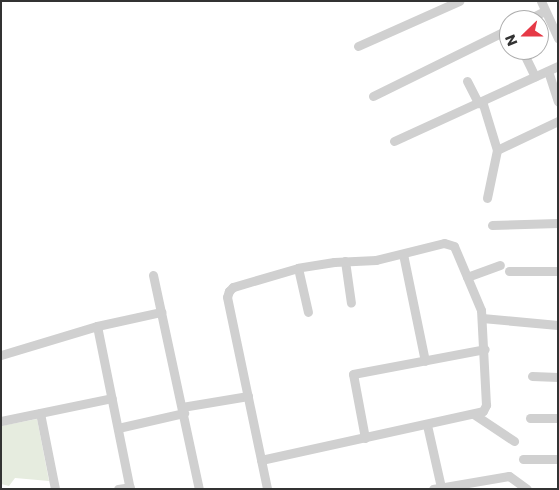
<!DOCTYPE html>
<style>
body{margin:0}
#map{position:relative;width:559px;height:490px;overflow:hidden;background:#fff;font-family:Poppins,sans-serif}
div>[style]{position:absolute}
.green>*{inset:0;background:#e6ecdf}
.minor>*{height:9px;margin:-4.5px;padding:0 4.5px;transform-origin:4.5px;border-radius:4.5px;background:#d0d0d0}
span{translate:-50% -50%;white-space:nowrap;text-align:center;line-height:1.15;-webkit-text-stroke:5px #fff;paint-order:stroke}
.frame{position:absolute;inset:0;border:2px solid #333;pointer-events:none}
.north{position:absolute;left:499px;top:10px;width:50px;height:50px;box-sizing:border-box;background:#fff;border:1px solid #adadad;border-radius:50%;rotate:248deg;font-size:14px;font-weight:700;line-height:20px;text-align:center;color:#333}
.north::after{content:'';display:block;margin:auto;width:18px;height:22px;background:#e63946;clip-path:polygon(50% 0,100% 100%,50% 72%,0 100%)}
</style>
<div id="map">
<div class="green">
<i style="clip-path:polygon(37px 419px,49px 481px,15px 478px,9px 486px,1px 484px,1px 426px)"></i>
</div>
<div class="minor">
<i style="left:541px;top:1px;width:41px;rotate:65.3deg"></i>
<i style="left:527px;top:20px;width:18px;rotate:-27deg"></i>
<i style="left:358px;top:46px;width:111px;rotate:-24deg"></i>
<i style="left:524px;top:54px;width:25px;rotate:64deg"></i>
<i style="left:548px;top:71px;width:32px;rotate:72deg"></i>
<i style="left:467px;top:81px;width:25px;rotate:63deg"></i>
<i style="left:373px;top:96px;width:152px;rotate:-26.2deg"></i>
<i style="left:482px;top:101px;width:51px;rotate:73deg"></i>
<i style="left:497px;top:150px;width:49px;rotate:101.8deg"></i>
<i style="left:394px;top:141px;width:180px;rotate:-24.6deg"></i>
<i style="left:497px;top:150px;width:68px;rotate:-25.4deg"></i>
<i style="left:492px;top:225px;width:66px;rotate:-1.7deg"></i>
<i style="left:403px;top:254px;width:109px;rotate:78.4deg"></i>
<i style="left:345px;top:261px;width:42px;rotate:81.9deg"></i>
<i style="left:298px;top:268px;width:45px;rotate:77.2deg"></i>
<i style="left:509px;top:271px;width:49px"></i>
<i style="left:153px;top:275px;width:219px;rotate:77.9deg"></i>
<i style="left:467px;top:277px;width:35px;rotate:-20deg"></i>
<i style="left:482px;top:318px;width:76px;rotate:5.3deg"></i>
<i style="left:97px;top:326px;width:166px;rotate:78.6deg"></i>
<i style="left:1px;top:355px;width:100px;rotate:-16.8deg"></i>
<i style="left:97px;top:326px;width:66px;rotate:-12.3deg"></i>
<i style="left:532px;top:376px;width:26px;rotate:2deg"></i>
<i style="left:182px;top:407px;width:67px;rotate:-9.5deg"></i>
<i style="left:40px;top:413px;width:77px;rotate:78.8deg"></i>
<i style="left:475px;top:415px;width:47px;rotate:33.7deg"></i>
<i style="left:530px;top:418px;width:28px"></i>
<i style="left:1px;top:421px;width:113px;rotate:-11.7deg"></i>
<i style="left:427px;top:425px;width:64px;rotate:77.3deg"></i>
<i style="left:118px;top:428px;width:68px;rotate:-12.8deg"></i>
<i style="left:365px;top:438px;width:65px;rotate:-100.6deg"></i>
<i style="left:353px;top:374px;width:134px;rotate:-10.7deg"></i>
<i style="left:523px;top:459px;width:35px"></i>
<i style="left:261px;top:460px;width:227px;rotate:-12.4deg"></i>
<i style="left:483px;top:411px;width:7px;rotate:-63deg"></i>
<i style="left:486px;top:405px;width:95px;rotate:-93deg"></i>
<i style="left:481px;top:310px;width:69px;rotate:-112.9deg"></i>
<i style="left:454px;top:246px;width:10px;rotate:-163deg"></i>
<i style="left:444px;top:243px;width:70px;rotate:166deg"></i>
<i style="left:376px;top:260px;width:42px;rotate:177.3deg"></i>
<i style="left:334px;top:262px;width:36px;rotate:171deg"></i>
<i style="left:298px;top:268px;width:68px;rotate:163.7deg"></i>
<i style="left:233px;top:287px;width:6px;rotate:135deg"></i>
<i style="left:229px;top:291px;width:6px;rotate:108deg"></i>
<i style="left:227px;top:297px;width:196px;rotate:78.2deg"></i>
<i style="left:118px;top:489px;width:12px;rotate:-9deg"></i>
<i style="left:433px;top:489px;width:77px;rotate:-9.7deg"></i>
<i style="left:509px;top:476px;width:22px;rotate:36deg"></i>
</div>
<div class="frame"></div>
<div class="north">N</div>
</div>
